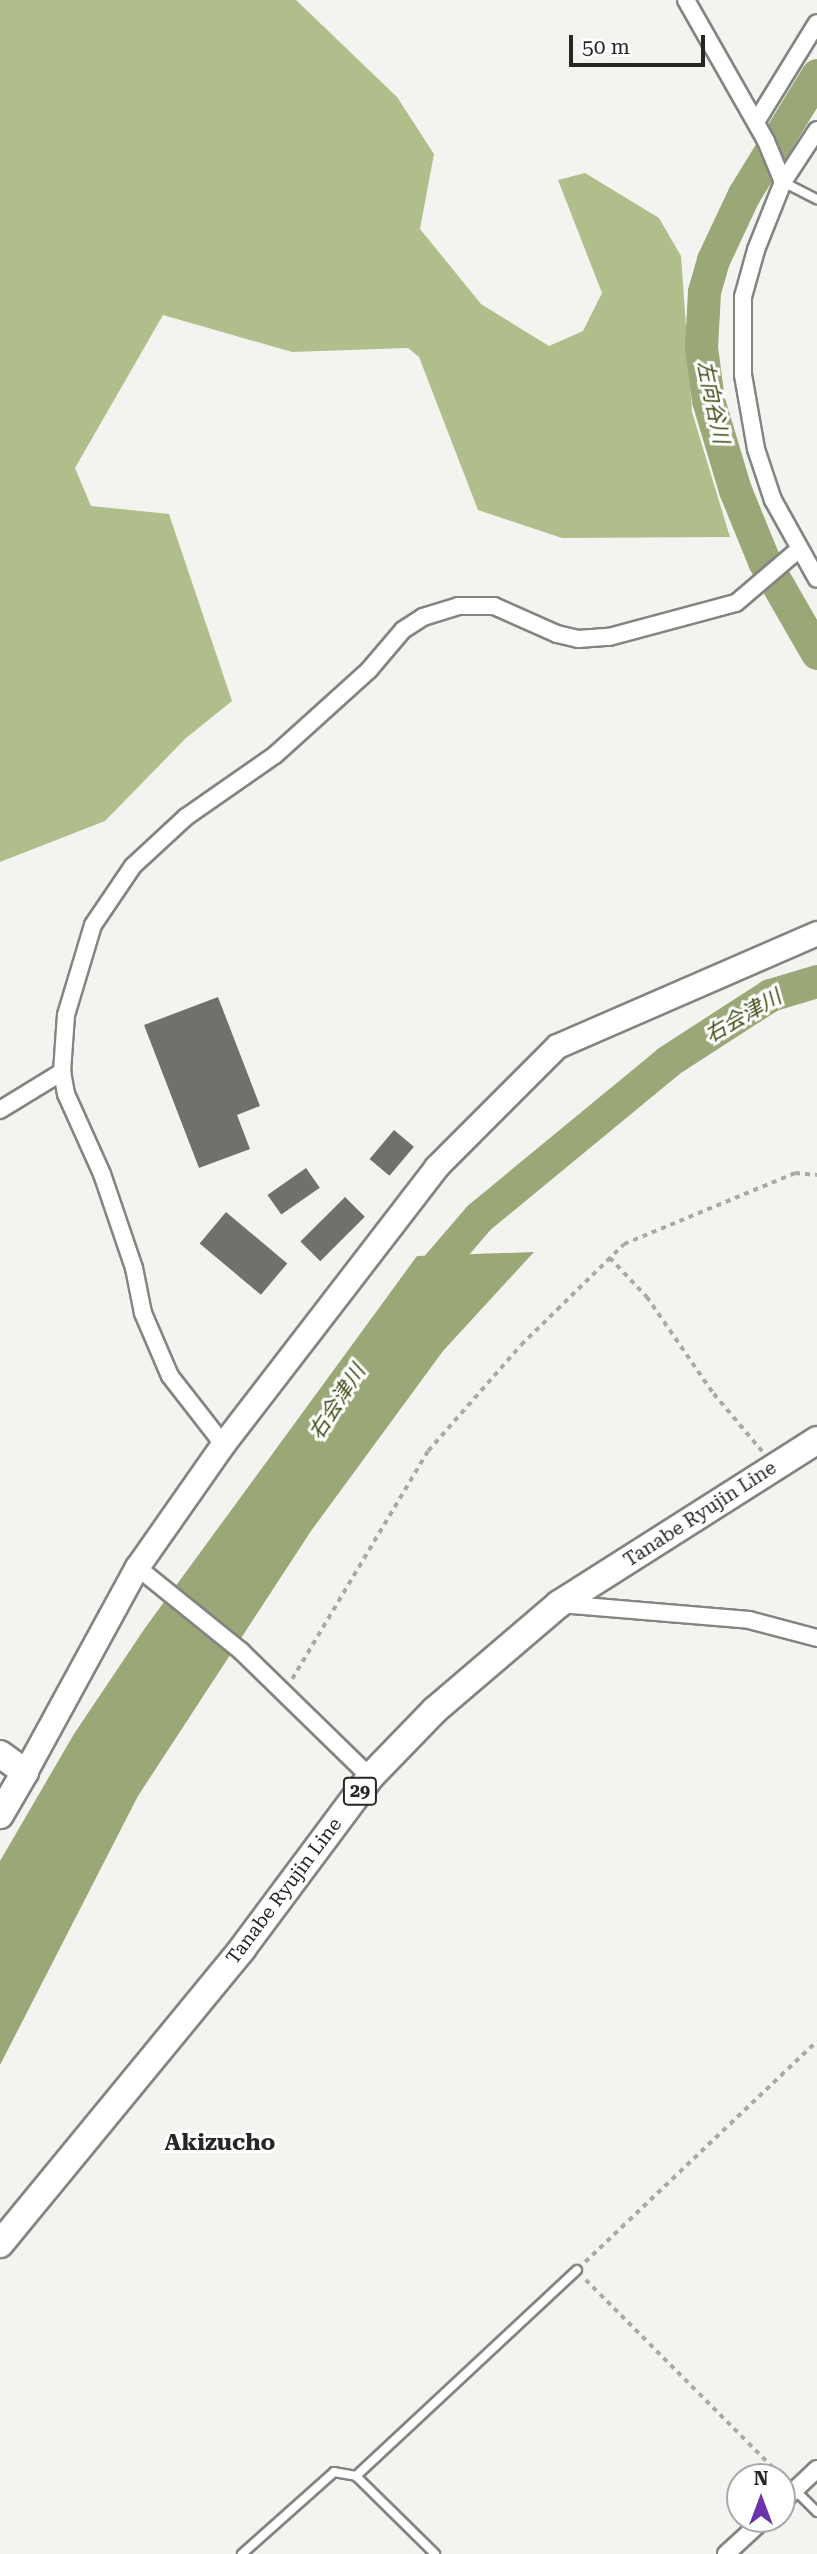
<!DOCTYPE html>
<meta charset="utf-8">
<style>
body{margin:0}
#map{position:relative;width:817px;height:2554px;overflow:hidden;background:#f3f4f0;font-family:"Roboto Serif","Noto Sans JP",serif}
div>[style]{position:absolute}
.forest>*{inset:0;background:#b0be8b}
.water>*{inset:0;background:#9aa776}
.river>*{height:33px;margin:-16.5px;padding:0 16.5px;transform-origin:16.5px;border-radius:16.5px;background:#9aa776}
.building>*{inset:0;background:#70716d;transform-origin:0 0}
.path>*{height:3.5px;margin-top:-1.75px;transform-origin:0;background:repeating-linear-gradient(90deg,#a9aaa7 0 5px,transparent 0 10px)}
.roads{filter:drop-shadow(2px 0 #838580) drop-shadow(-2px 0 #838580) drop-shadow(0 2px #838580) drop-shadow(0 -2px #838580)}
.lane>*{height:8px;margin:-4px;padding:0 4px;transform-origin:4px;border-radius:4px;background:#fff}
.street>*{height:16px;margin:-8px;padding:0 8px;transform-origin:8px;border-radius:8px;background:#fff}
.secondary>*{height:23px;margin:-11.5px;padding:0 11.5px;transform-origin:11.5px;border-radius:11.5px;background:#fff}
.primary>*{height:26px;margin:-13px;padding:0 13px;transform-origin:13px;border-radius:13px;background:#fff}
span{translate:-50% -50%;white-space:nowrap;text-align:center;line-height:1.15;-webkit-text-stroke:6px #fff;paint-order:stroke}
.shield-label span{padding:2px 5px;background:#fff;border:2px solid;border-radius:5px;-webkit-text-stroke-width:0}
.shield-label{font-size:18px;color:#262725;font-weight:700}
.street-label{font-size:19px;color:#262725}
.water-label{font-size:21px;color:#404c13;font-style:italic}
.quarter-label{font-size:23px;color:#262725;font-weight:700}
.north{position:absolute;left:726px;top:2463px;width:70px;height:70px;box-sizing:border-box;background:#fff;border:2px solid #a8a9a8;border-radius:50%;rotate:0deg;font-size:19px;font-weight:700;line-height:28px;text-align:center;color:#262725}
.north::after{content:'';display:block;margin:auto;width:24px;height:32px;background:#6a33aa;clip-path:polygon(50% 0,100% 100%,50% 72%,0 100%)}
.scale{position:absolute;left:569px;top:35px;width:136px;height:32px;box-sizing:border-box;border:4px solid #262725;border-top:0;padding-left:9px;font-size:21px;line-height:24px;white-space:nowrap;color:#262725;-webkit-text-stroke:5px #fff;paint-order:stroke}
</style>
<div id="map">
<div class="forest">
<i style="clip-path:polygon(0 0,296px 0,397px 97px,434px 154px,420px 229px,481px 304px,549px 346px,583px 331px,602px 293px,558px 180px,585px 173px,659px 218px,681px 256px,692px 412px,730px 537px,562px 538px,478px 510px,419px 357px,408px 348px,292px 352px,163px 315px,75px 468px,91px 506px,169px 514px,232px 701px,186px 738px,105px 821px,0 862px)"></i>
</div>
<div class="water">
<i style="clip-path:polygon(534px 1252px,443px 1351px,311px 1531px,138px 1796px,0 2065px,0 1861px,74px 1734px,145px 1628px,417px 1256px)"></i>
</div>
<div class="river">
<i style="left:817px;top:75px;width:140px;rotate:121.5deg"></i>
<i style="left:744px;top:194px;width:73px;rotate:115.2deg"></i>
<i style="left:713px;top:260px;width:33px;rotate:106deg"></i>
<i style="left:704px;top:292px;width:55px;rotate:93.1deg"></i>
<i style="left:701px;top:347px;width:53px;rotate:82.5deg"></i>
<i style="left:708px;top:400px;width:94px;rotate:73.3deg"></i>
<i style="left:735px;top:490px;width:77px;rotate:67.8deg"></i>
<i style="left:764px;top:561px;width:106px;rotate:60.1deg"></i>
<i style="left:416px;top:1290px;width:96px;rotate:-49.2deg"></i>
<i style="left:479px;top:1217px;width:245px;rotate:-39.5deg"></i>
<i style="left:668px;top:1061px;width:121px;rotate:-32.9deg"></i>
<i style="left:770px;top:995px;width:49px;rotate:-16.6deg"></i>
</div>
<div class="building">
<i style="clip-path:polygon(218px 997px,260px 1106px,237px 1115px,250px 1149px,199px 1168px,144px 1025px)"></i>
<i style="left:394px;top:1130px;width:26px;height:38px;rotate:40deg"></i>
<i style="left:306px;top:1168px;width:24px;height:47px;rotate:55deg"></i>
<i style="left:345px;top:1197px;width:28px;height:63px;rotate:45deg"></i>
<i style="left:226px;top:1212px;width:80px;height:41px;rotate:40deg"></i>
</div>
<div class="path">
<i style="left:610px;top:1258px;width:54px;rotate:46.5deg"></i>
<i style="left:647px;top:1297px;width:118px;rotate:55.4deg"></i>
<i style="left:714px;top:1394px;width:75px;rotate:49.9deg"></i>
<i style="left:292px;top:1679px;width:265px;rotate:-59.2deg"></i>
<i style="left:428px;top:1451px;width:141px;rotate:-48.7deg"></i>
<i style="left:521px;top:1345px;width:144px;rotate:-44.4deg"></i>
<i style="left:624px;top:1244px;width:185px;rotate:-22.5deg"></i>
<i style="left:795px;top:1173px;width:22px;rotate:5deg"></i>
<i style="left:585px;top:2262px;width:320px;rotate:-43.6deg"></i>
<i style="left:586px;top:2280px;width:278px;rotate:45.1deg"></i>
</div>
<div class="roads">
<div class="lane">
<i style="left:783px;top:182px;width:38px;rotate:27deg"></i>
<i style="left:356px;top:2476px;width:302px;rotate:-43deg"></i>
<i style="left:795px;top:2490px;width:31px;rotate:45deg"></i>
<i style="left:242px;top:2554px;width:123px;rotate:-41.7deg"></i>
<i style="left:334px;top:2472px;width:22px;rotate:10deg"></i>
<i style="left:356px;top:2476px;width:111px;rotate:44.6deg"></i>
</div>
<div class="street">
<i style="left:686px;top:0;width:162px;rotate:60.4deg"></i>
<i style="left:766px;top:141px;width:44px;rotate:67.5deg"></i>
<i style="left:756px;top:122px;width:116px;rotate:-58.4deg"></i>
<i style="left:817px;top:130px;width:62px;rotate:123.2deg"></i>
<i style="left:783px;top:182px;width:73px;rotate:111.7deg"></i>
<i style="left:756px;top:250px;width:49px;rotate:105.5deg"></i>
<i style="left:743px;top:297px;width:78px;rotate:90deg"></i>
<i style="left:743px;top:375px;width:75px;rotate:80deg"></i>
<i style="left:756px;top:449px;width:54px;rotate:71.6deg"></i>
<i style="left:773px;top:500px;width:90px;rotate:60.9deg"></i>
<i style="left:0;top:1110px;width:73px;rotate:-31.5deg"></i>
<i style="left:223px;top:1444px;width:86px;rotate:-127.9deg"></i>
<i style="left:170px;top:1376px;width:69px;rotate:-113.2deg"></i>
<i style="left:143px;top:1313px;width:46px;rotate:-101.3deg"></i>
<i style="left:134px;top:1268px;width:99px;rotate:-108.8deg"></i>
<i style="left:102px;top:1174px;width:88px;rotate:-114.2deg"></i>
<i style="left:66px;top:1094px;width:22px;rotate:-100deg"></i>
<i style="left:62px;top:1072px;width:57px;rotate:-86deg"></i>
<i style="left:66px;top:1015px;width:94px;rotate:-73.3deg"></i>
<i style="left:93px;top:925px;width:71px;rotate:-55.9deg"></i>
<i style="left:133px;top:866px;width:72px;rotate:-42.8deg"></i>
<i style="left:186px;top:817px;width:108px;rotate:-34.9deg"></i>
<i style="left:275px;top:755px;width:127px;rotate:-42.1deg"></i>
<i style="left:369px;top:670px;width:52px;rotate:-49.6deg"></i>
<i style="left:403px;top:630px;width:24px;rotate:-33deg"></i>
<i style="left:423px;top:617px;width:37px;rotate:-17deg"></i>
<i style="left:458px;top:606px;width:36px"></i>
<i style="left:494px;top:606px;width:69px;rotate:24deg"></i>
<i style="left:557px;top:634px;width:22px;rotate:13deg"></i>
<i style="left:578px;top:639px;width:31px;rotate:-4deg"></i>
<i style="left:609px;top:637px;width:131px;rotate:-15deg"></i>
<i style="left:736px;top:603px;width:82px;rotate:-40.5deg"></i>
<i style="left:137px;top:1567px;width:134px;rotate:38.9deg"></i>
<i style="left:241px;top:1651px;width:180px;rotate:44.3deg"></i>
<i style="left:560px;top:1604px;width:190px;rotate:4.8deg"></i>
<i style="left:749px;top:1620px;width:70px;rotate:14.8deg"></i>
<i style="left:782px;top:2502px;width:48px;rotate:-43.3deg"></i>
<i style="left:726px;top:2554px;width:52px;rotate:-42.6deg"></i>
</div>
<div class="secondary">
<i style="left:25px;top:1772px;width:234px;rotate:-61.4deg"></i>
<i style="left:137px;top:1567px;width:150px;rotate:-55deg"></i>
<i style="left:223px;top:1444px;width:349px;rotate:-52.4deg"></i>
<i style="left:436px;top:1167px;width:171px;rotate:-45deg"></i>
<i style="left:557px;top:1046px;width:283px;rotate:-23.5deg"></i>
</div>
<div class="primary">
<i style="left:0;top:1754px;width:31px;rotate:36deg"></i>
<i style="left:25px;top:1772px;width:50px;rotate:120.2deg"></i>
<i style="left:0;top:2244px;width:382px;rotate:-50.6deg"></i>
<i style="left:242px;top:1949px;width:214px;rotate:-53.3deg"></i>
<i style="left:370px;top:1777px;width:93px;rotate:-45.9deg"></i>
<i style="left:435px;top:1710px;width:163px;rotate:-40.5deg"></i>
<i style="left:559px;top:1604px;width:306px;rotate:-32.4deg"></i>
</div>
</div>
<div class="shield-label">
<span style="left:360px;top:1791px">29</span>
</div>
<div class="street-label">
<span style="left:700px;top:1514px;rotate:-33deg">Tanabe Ryujin Line</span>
<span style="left:284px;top:1891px;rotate:-53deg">Tanabe Ryujin Line</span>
</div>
<div class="water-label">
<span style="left:713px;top:402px;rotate:78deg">左向谷川</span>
<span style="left:743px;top:1016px;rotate:-30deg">右会津川</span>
<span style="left:337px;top:1402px;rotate:-57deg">右会津川</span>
</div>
<div class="quarter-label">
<span style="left:220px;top:2143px">Akizucho</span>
</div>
<div class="north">N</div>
<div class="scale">50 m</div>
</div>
